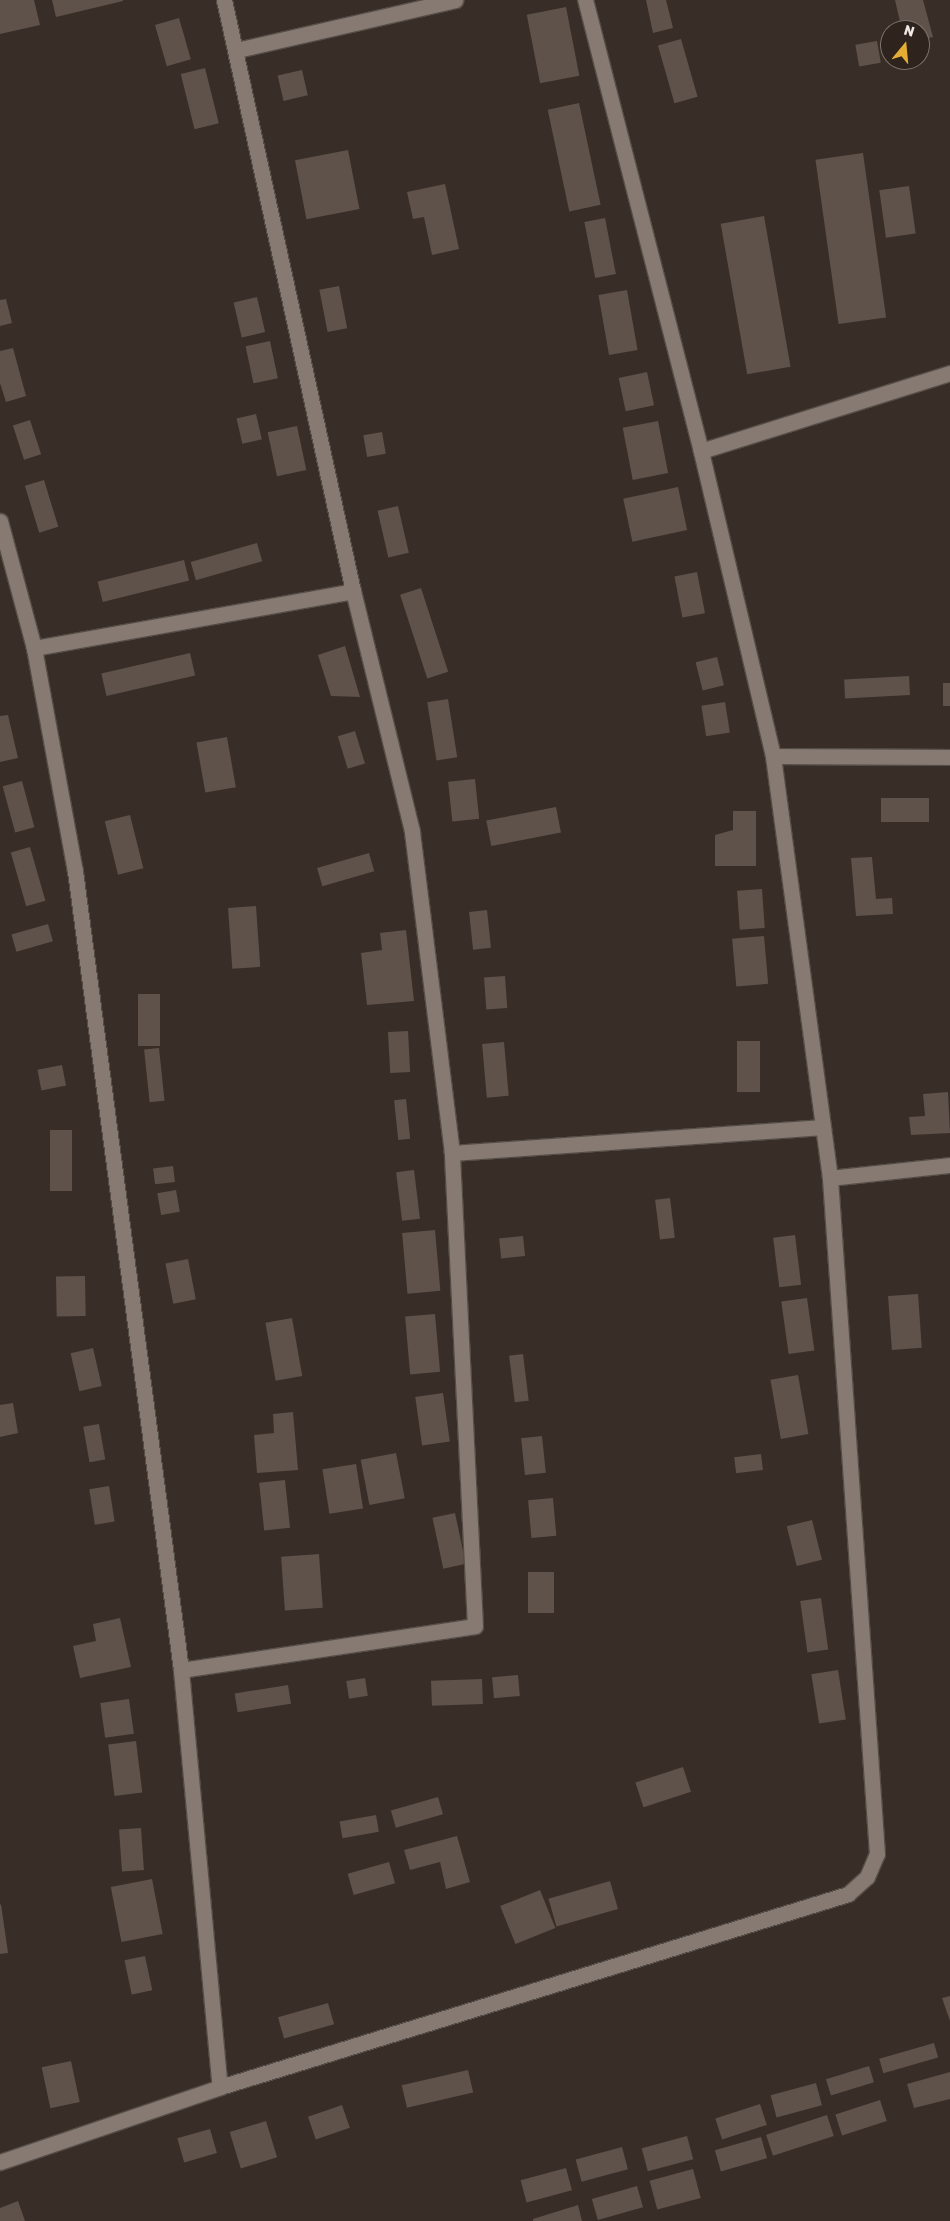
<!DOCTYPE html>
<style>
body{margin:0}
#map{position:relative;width:950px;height:2221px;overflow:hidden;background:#382e27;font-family:Rubik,sans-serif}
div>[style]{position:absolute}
.building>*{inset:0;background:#5e524b;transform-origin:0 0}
.roads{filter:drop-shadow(1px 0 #554d47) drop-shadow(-1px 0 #554d47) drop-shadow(0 1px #554d47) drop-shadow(0 -1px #554d47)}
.minor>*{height:15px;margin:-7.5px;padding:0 7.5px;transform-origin:7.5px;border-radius:7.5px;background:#867a72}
span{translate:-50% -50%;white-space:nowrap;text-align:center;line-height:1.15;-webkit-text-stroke:4.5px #2e241d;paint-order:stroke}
.north{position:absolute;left:880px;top:20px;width:50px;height:50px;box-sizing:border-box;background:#2e241d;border:1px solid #7b726d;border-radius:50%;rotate:17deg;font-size:14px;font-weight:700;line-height:20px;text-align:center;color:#efe8e4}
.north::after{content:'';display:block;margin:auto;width:18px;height:22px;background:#e4ae35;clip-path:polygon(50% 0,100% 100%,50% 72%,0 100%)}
</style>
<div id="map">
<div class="building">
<i style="clip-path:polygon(0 0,34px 0,40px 25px,0 34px)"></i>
<i style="clip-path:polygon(52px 0,123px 0,123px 1px,56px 17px)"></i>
<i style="clip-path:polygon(646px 0,666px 0,673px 28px,653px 33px)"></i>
<i style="clip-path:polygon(895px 0,923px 0,933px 37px,920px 40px,920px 30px,902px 30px)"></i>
<i style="left:566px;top:7px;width:70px;height:40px;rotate:79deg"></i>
<i style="left:179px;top:18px;width:43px;height:25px;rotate:74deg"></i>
<i style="left:681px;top:39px;width:60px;height:24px;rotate:74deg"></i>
<i style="left:877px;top:41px;width:22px;height:22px;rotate:80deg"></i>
<i style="left:205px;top:68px;width:57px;height:25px;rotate:76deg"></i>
<i style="left:302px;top:70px;width:26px;height:25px;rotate:77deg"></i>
<i style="left:579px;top:103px;width:104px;height:32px;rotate:78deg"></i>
<i style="left:348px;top:150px;width:60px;height:54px;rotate:79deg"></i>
<i style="left:863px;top:153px;width:166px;height:48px;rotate:82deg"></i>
<i style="clip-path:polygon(445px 184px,459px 249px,432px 255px,424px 217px,413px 219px,407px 192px)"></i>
<i style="left:909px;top:186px;width:48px;height:30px;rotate:82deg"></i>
<i style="left:764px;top:216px;width:153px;height:44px;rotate:80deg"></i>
<i style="left:605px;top:218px;width:57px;height:21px;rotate:79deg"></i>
<i style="left:339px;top:286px;width:43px;height:20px;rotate:79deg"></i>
<i style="left:627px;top:290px;width:61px;height:29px;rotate:80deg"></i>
<i style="left:257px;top:297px;width:36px;height:24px;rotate:77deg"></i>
<i style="clip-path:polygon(6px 299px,12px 323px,0 326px,0 300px)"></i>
<i style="left:270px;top:341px;width:38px;height:25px;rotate:78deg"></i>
<i style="clip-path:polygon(13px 348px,26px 396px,6px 402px,0 383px,0 351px)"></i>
<i style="left:647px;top:372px;width:34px;height:29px;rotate:78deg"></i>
<i style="left:256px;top:414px;width:26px;height:20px;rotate:77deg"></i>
<i style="left:30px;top:420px;width:36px;height:18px;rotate:72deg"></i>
<i style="left:658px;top:421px;width:53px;height:36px;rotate:79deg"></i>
<i style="left:297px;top:426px;width:45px;height:30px;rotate:78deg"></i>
<i style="left:382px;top:432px;width:22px;height:19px;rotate:80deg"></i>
<i style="left:44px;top:480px;width:49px;height:20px;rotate:73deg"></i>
<i style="left:678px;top:487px;width:44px;height:56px;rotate:78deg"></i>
<i style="left:398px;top:506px;width:48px;height:21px;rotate:77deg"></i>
<i style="left:257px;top:543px;width:19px;height:69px;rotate:74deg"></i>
<i style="left:184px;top:560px;width:21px;height:89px;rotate:76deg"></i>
<i style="left:697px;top:572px;width:42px;height:23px;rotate:79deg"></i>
<i style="left:421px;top:588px;width:88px;height:22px;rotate:72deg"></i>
<i style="clip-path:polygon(345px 646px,360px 697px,331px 696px,318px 655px)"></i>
<i style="left:190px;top:653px;width:23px;height:91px;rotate:77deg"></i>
<i style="left:717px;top:657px;width:29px;height:22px;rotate:76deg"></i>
<i style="left:909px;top:676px;width:19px;height:65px;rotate:87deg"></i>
<i style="left:943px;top:683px;width:7px;height:23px"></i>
<i style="left:448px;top:699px;width:59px;height:21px;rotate:81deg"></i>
<i style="left:725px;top:702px;width:31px;height:24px;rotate:81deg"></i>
<i style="clip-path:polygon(8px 715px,18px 758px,0 762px,0 716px)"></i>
<i style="left:355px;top:731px;width:34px;height:18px;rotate:73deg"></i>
<i style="left:227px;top:737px;width:51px;height:31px;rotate:80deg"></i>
<i style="left:475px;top:779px;width:40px;height:27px;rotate:84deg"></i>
<i style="left:22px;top:781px;width:48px;height:20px;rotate:75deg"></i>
<i style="left:881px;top:798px;width:48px;height:24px"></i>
<i style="left:556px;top:807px;width:26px;height:71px;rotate:79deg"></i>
<i style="clip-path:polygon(733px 811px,756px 811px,756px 866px,715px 866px,715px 835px,733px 830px)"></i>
<i style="left:130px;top:815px;width:55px;height:26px;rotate:76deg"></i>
<i style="left:30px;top:847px;width:56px;height:20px;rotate:74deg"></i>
<i style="left:369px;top:853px;width:19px;height:54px;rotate:74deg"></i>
<i style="clip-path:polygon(872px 857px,876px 899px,892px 898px,893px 914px,856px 916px,851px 858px)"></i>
<i style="left:762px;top:889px;width:39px;height:25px;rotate:86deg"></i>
<i style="left:256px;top:906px;width:61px;height:28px;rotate:86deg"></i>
<i style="left:487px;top:910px;width:38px;height:18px;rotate:84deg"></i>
<i style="left:48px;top:924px;width:18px;height:38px;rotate:74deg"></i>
<i style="clip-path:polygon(406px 930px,414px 1001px,367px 1005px,361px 953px,382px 950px,380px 933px)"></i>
<i style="left:764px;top:936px;width:48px;height:32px;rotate:85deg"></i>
<i style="left:505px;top:976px;width:32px;height:21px;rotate:86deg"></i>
<i style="left:138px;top:994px;width:22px;height:52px"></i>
<i style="left:408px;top:1031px;width:41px;height:20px;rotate:87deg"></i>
<i style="left:737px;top:1041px;width:23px;height:51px"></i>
<i style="left:504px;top:1042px;width:54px;height:22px;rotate:85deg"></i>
<i style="left:159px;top:1048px;width:53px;height:15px;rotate:84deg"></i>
<i style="left:62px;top:1065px;width:21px;height:25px;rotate:79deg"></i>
<i style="clip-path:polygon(948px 1092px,950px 1133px,911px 1135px,909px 1117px,925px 1116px,923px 1094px)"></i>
<i style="left:406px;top:1099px;width:40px;height:12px;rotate:84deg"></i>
<i style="left:50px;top:1130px;width:22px;height:61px"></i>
<i style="left:173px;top:1166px;width:16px;height:20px;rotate:83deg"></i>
<i style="left:414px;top:1170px;width:49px;height:18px;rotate:83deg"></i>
<i style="left:176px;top:1190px;width:22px;height:19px;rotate:80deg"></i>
<i style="left:670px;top:1198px;width:40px;height:15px;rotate:83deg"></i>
<i style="left:435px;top:1230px;width:61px;height:33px;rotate:85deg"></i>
<i style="left:795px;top:1235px;width:50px;height:22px;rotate:83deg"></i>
<i style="left:523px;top:1236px;width:20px;height:24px;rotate:84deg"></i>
<i style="left:188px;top:1259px;width:41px;height:23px;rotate:79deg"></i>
<i style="left:85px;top:1276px;width:40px;height:29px;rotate:89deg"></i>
<i style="left:918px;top:1294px;width:54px;height:30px;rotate:86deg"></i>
<i style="left:807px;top:1298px;width:53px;height:26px;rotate:82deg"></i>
<i style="left:435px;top:1314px;width:58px;height:30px;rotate:85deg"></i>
<i style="left:292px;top:1318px;width:59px;height:27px;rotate:80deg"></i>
<i style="left:93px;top:1348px;width:39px;height:23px;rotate:77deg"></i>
<i style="left:523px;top:1354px;width:47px;height:14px;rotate:83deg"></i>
<i style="left:798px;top:1375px;width:60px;height:28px;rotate:80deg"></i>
<i style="left:443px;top:1393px;width:49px;height:28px;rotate:82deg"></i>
<i style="clip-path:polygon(13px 1403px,18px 1433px,0 1437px,0 1405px)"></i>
<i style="clip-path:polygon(293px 1412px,298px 1470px,257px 1473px,254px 1435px,274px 1433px,273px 1414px)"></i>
<i style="left:99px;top:1424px;width:36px;height:16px;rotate:80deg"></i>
<i style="left:542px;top:1436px;width:37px;height:21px;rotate:84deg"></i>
<i style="left:396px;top:1453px;width:46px;height:36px;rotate:79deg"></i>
<i style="left:761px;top:1454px;width:16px;height:27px;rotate:83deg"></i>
<i style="left:356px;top:1464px;width:45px;height:34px;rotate:81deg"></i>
<i style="left:285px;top:1480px;width:48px;height:26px;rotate:84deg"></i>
<i style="left:109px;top:1486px;width:36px;height:20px;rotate:81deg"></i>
<i style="left:553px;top:1498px;width:38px;height:25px;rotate:85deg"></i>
<i style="left:455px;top:1513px;width:52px;height:23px;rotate:78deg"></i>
<i style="left:812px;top:1520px;width:41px;height:26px;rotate:76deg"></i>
<i style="left:319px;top:1554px;width:54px;height:38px;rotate:86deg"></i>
<i style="left:528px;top:1572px;width:26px;height:41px"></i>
<i style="left:821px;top:1598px;width:52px;height:21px;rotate:82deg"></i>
<i style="clip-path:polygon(120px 1618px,131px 1667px,80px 1678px,73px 1646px,96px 1641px,93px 1624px)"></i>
<i style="left:838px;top:1670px;width:50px;height:27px;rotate:81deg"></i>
<i style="left:518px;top:1675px;width:21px;height:26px;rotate:85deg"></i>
<i style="left:365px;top:1678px;width:18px;height:19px;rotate:81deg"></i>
<i style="left:482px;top:1679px;width:25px;height:51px;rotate:88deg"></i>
<i style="left:288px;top:1685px;width:19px;height:54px;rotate:81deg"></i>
<i style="left:129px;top:1699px;width:35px;height:29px;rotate:82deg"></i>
<i style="left:136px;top:1741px;width:52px;height:28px;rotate:83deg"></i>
<i style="left:683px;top:1767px;width:26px;height:50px;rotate:72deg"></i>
<i style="left:438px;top:1797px;width:18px;height:49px;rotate:74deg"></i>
<i style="left:376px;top:1815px;width:17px;height:37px;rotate:80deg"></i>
<i style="left:141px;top:1828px;width:42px;height:22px;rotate:86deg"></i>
<i style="clip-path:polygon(457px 1836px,470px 1882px,446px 1889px,440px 1862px,410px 1870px,404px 1850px)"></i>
<i style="left:389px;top:1862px;width:22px;height:43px;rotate:74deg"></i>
<i style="left:152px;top:1879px;width:56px;height:42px;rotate:79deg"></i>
<i style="left:610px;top:1881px;width:29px;height:64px;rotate:74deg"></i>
<i style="left:540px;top:1890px;width:41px;height:43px;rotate:68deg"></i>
<i style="clip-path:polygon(1px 1904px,8px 1953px,0 1954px,0 1905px)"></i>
<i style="left:145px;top:1956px;width:35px;height:21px;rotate:78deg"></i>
<i style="clip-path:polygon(950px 1996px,950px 2021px,942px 1998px)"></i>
<i style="left:328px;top:2003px;width:22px;height:52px;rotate:74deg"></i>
<i style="left:934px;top:2043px;width:15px;height:57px;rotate:74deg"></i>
<i style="left:71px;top:2061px;width:42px;height:30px;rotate:78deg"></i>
<i style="left:869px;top:2066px;width:17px;height:45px;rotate:73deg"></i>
<i style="left:468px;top:2070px;width:23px;height:68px;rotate:77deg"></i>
<i style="clip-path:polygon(950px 2072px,950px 2099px,914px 2108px,907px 2084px)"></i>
<i style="left:816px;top:2083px;width:23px;height:47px;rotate:75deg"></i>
<i style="left:880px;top:2100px;width:22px;height:47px;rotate:72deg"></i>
<i style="left:760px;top:2104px;width:22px;height:47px;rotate:72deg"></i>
<i style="left:342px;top:2105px;width:24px;height:36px;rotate:71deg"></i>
<i style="left:827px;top:2115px;width:22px;height:64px;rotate:72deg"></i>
<i style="left:266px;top:2121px;width:38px;height:38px;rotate:73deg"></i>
<i style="left:210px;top:2129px;width:25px;height:34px;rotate:74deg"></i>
<i style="left:687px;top:2136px;width:24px;height:47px;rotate:75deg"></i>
<i style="left:761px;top:2137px;width:22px;height:48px;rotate:74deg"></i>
<i style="left:622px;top:2147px;width:23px;height:48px;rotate:75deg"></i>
<i style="left:566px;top:2168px;width:23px;height:47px;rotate:75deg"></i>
<i style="left:693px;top:2169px;width:30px;height:45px;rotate:75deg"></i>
<i style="left:637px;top:2186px;width:22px;height:47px;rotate:74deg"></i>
<i style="clip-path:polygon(18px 2201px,25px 2221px,0 2221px,0 2208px)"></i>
<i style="clip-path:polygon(578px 2205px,582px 2221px,533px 2221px,533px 2219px)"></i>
</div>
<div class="roads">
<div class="minor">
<i style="left:237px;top:50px;width:224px;rotate:-12.9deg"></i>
<i style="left:701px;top:451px;width:261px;rotate:-17.4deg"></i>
<i style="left:0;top:521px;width:131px;rotate:75deg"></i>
<i style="left:34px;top:648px;width:227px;rotate:79.6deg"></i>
<i style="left:75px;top:871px;width:806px;rotate:82.44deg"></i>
<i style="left:181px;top:1670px;width:419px;rotate:84.7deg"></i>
<i style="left:34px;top:648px;width:324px;rotate:-10.1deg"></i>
<i style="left:773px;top:756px;width:177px;rotate:0.3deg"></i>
<i style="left:452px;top:1153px;width:372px;rotate:-4deg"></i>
<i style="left:830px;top:1178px;width:121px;rotate:-6.2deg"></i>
<i style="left:181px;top:1670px;width:297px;rotate:-8.5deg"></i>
<i style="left:475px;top:1626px;width:474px;rotate:-92.8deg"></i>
<i style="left:452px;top:1153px;width:324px;rotate:-97.1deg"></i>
<i style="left:412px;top:831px;width:247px;rotate:-103.8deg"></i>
<i style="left:353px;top:591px;width:605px;rotate:-102.31deg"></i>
<i style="left:0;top:2162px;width:232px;rotate:-18.8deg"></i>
<i style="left:220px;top:2087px;width:657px;rotate:-17.08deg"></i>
<i style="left:848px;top:1894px;width:25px;rotate:-42deg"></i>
<i style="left:867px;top:1877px;width:25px;rotate:-67deg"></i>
<i style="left:877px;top:1854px;width:678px;rotate:-93.98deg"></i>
<i style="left:830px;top:1178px;width:426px;rotate:-97.7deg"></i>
<i style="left:773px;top:756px;width:313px;rotate:-103.3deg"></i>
<i style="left:701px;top:451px;width:466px;rotate:-104.4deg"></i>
</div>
</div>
<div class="north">N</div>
</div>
